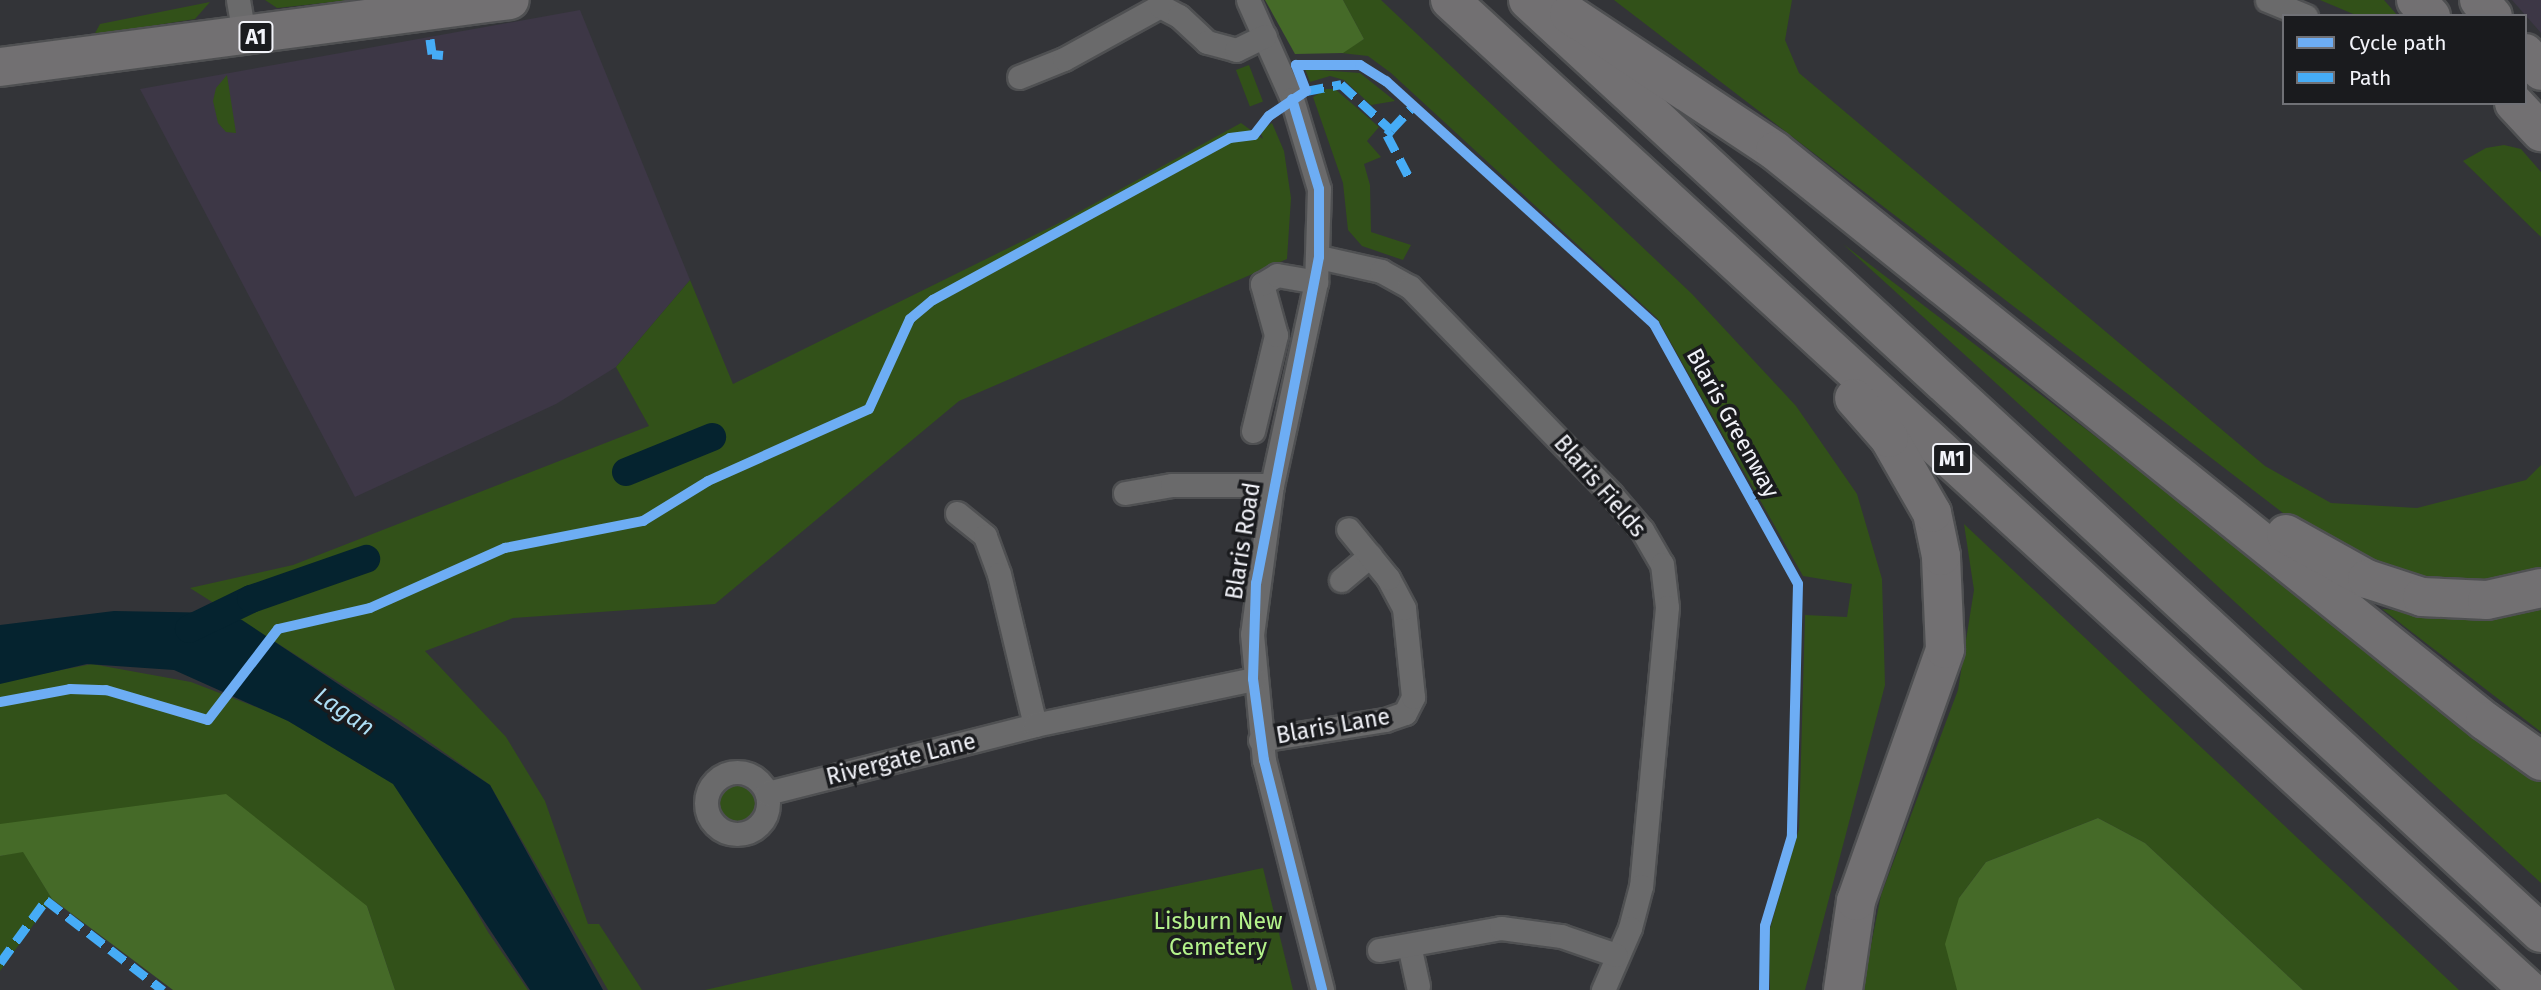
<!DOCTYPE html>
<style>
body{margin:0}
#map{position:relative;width:2541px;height:990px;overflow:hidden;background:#333438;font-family:"Fira Sans",sans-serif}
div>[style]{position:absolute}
.commercial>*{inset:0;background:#3d3746}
.green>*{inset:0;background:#325119;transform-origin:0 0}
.round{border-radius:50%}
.forest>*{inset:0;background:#456a28}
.water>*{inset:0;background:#05232f}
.canal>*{height:28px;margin:-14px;padding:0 14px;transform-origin:14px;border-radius:14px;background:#05232f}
.roads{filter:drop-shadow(2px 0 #4f5052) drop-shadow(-2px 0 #4f5052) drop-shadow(0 2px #4f5052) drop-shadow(0 -2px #4f5052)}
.street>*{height:23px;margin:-11.5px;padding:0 11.5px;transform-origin:11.5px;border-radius:11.5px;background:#6a6a6b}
.street>.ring{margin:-11.5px;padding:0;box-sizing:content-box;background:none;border:23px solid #6a6a6b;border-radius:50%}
.highway>*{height:38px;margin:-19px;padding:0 19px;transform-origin:19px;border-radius:19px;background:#727072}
.quiet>*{height:9px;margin-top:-4.5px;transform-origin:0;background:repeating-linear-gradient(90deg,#46acf6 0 18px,transparent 0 27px)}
.cycleway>*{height:10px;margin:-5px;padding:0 5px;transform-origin:5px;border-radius:5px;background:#6dadf4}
span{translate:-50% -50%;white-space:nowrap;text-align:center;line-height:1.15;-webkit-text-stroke:7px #1a1b1e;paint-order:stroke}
.shield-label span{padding:2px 5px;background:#1a1b1e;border:2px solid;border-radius:5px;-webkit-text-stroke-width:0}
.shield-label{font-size:21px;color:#f2f3f9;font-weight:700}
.street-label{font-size:23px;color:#f2f3f9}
.park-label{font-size:23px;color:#b4f28b}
.water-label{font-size:24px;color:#addef4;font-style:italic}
.legend{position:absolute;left:2282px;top:14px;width:245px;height:91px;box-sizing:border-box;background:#1a1b1e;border:2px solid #707176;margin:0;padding:9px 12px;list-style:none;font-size:21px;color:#f2f3f9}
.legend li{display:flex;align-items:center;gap:14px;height:35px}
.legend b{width:35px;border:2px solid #707176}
</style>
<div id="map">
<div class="commercial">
<i style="clip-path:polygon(2512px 0,2541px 0,2541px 33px)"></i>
<i style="clip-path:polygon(580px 10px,690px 280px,616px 367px,556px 404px,355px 497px,140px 89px)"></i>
</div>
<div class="green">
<i style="clip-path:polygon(265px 0,351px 0,277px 8px)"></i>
<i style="clip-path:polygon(1343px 0,1381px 0,1692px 294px,1796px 406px,1857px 494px,1882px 579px,1885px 685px,1805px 990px,1770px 990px,1769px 932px,1799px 829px,1805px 615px,1847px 617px,1852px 584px,1803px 576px,1657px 318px,1391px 73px,1368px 56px,1341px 53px,1364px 39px)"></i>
<i style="clip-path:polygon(1614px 0,1792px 0,1785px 40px,1799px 73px,2265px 466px,2331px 503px,2417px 508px,2526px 480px,2541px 465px,2541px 572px,2514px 583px,2438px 587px,2373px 568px,2313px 536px)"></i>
<i style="clip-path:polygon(2320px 0,2384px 0,2398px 16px,2358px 16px)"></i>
<i style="clip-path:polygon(210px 2px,195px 19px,94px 35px,100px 24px)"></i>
<i style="left:1249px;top:65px;width:39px;height:14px;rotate:69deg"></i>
<i style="clip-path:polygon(1305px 69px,1360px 73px,1395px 101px,1371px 105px,1344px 80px,1330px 76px,1310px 82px)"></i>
<i style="clip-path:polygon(227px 75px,236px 133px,226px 132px,218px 123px,213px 101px,216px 88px)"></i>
<i style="clip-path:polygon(1326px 89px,1335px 89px,1379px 127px,1367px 141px,1381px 157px,1364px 164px,1370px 185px,1371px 232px,1411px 245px,1403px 260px,1362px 246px,1348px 230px,1343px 183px,1313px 97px)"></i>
<i style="clip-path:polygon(1241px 123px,1263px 139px,1260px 131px,1272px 123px,1284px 151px,1291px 198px,1287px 259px,959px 401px,715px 604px,513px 618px,425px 651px,506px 737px,545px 801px,588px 924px,599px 924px,642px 990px,608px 990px,490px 785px,400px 721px,190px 588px,293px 565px,649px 426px,616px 367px,690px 280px,733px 384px,1057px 224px)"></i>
<i style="clip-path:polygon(2504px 145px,2521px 149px,2541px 172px,2541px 237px,2463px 161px,2486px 148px)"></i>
<i style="clip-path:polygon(1843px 244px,2541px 776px,2541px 883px,2065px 446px)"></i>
<i style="clip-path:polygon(1964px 524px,2459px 990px,2303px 990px,2145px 843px,2098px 818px,1986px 862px,1959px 898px,1957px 990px,1862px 990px,1881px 895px,1958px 690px,1974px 590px)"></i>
<i style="clip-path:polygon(2541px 602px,2541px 732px,2382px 609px,2462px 617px)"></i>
<i style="clip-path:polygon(92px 664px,191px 682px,279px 716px,402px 783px,488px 932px,528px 990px,395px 990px,367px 906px,0 824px,0 682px)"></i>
<i class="round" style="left:715px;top:782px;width:42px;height:42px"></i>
<i style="clip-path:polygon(23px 851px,52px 899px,0 971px,0 856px)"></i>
<i style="clip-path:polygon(1263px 868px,1293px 990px,705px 990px,990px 925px)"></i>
</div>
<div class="forest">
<i style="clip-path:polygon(1265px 0,1343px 0,1364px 39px,1343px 53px,1295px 54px)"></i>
<i style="clip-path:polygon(226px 794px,367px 906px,395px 990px,173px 990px,52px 899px,23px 852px,0 856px,0 824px)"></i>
<i style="clip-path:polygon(2098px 818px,2145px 843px,2303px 990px,1957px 990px,1945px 944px,1959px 898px,1986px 862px)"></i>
</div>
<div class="water">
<i style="clip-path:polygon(114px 611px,223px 613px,242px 620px,490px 785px,603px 990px,530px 990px,393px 784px,288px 721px,174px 670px,87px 664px,0 684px,0 625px)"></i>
</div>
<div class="canal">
<i style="left:626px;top:472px;width:93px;rotate:-22.1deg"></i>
<i style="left:189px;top:629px;width:69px;rotate:-25.8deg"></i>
<i style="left:251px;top:599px;width:122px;rotate:-19.2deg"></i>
</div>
<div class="roads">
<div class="street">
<i style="left:238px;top:0;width:39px;rotate:80deg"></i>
<i style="left:1248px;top:0;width:108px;rotate:66deg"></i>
<i style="left:1292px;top:99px;width:94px;rotate:73.3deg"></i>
<i style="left:1319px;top:189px;width:93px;rotate:91.8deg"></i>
<i style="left:1316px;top:282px;width:208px;rotate:102.2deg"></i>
<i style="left:1272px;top:485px;width:150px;rotate:97.6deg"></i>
<i style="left:1252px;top:634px;width:127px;rotate:84.6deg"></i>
<i style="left:1264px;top:760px;width:237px;rotate:75.8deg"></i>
<i style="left:2267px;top:0;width:42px;rotate:22.3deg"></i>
<i style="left:1019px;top:77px;width:48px;rotate:-21.8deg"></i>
<i style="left:1064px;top:59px;width:110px;rotate:-28.9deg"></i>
<i style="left:1160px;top:6px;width:21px;rotate:28deg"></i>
<i style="left:1179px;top:16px;width:38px;rotate:43deg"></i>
<i style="left:1207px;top:42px;width:30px;rotate:15deg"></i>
<i style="left:1236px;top:50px;width:32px;rotate:-26deg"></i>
<i style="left:1319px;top:257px;width:64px;rotate:12.7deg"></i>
<i style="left:1381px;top:271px;width:33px;rotate:29deg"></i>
<i style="left:1410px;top:287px;width:289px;rotate:45.8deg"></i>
<i style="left:1611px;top:494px;width:48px;rotate:49.3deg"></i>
<i style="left:1642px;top:530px;width:39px;rotate:60deg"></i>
<i style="left:1662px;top:564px;width:43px;rotate:83.4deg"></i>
<i style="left:1667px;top:607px;width:280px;rotate:95.3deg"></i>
<i style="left:1641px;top:886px;width:43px;rotate:104.7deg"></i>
<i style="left:1630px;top:928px;width:68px;rotate:113.5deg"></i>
<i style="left:1253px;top:431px;width:99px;rotate:-76.5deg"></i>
<i style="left:1276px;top:335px;width:53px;rotate:-105.4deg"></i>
<i style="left:1262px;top:284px;width:17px;rotate:-31deg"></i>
<i style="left:1277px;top:275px;width:40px;rotate:10deg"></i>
<i style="left:1125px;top:493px;width:48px;rotate:-9.7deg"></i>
<i style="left:1172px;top:485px;width:100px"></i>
<i style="left:957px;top:513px;width:36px;rotate:39deg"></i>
<i style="left:985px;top:536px;width:40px;rotate:69.8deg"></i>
<i style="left:999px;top:574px;width:155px;rotate:76.6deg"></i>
<i style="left:1341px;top:580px;width:38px;rotate:-40deg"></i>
<i style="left:1260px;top:740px;width:127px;rotate:-9.1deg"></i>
<i style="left:1385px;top:720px;width:21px;rotate:-19deg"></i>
<i style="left:1405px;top:713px;width:18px;rotate:-63deg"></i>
<i style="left:1413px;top:697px;width:89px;rotate:-95.8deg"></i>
<i style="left:1404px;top:608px;width:34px;rotate:-118deg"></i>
<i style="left:1388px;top:578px;width:63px;rotate:-129.2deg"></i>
<i class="ring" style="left:706px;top:772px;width:39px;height:39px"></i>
<i style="left:767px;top:793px;width:276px;rotate:-14.2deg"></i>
<i style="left:1035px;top:725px;width:223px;rotate:-11.9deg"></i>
<i style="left:1409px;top:945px;width:42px;rotate:77.6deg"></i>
<i style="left:1379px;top:950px;width:124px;rotate:-10.2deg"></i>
<i style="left:1501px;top:928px;width:61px;rotate:7.6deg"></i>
<i style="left:1561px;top:936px;width:58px;rotate:19.1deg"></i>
</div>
<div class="highway">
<i style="left:1450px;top:0;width:1464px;rotate:42.54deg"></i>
<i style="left:1528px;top:0;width:1377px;rotate:42.65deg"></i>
<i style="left:2416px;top:0;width:22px;rotate:47deg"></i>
<i style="left:2479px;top:0;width:21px;rotate:49deg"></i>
<i style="left:1569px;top:14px;width:247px;rotate:33.6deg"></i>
<i style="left:1775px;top:151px;width:910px;rotate:38.76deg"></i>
<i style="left:2485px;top:721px;width:69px;rotate:35.5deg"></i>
<i style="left:2525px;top:53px;width:24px;rotate:48deg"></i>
<i style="left:0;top:67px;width:514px;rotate:-7.48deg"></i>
<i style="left:2514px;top:103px;width:40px;rotate:47deg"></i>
<i style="left:2286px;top:534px;width:93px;rotate:29.1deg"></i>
<i style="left:2367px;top:579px;width:58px;rotate:18.1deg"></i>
<i style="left:2422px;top:597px;width:65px;rotate:2.6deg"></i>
<i style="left:2487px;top:600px;width:55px;rotate:-12.5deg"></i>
<i style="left:1843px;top:990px;width:90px;rotate:-81.7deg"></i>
<i style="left:1856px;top:901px;width:267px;rotate:-70.5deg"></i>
<i style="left:1945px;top:649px;width:93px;rotate:-92.5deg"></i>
<i style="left:1941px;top:556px;width:44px;rotate:-101.8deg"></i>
<i style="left:1932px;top:513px;width:86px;rotate:-119.8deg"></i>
<i style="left:1889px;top:438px;width:53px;rotate:-131.2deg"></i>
</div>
</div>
<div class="quiet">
<i style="left:430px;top:39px;width:15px;rotate:82deg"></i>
<i style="left:432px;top:54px;width:11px;rotate:5deg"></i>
<i style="left:1306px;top:91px;width:36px;rotate:-11deg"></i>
<i style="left:1341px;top:84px;width:68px;rotate:42.6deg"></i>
<i style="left:1391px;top:130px;width:33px;rotate:-47deg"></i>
<i style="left:1391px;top:130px;width:6px;rotate:129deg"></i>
<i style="left:1387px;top:135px;width:50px;rotate:62.4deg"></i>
<i style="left:0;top:963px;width:78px;rotate:-53.9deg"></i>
<i style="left:46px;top:900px;width:148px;rotate:37.6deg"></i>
</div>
<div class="cycleway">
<i style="left:1292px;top:99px;width:94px;rotate:73.3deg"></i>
<i style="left:1319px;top:189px;width:68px;rotate:90deg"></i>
<i style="left:1319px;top:257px;width:332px;rotate:100.9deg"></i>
<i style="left:1256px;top:583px;width:96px;rotate:91.8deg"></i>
<i style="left:1253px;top:679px;width:82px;rotate:82.3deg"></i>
<i style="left:1264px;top:760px;width:237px;rotate:75.8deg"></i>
<i style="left:0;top:702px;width:71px;rotate:-10.5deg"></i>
<i style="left:70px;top:689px;width:36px;rotate:2deg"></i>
<i style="left:106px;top:690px;width:106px;rotate:16.4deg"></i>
<i style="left:208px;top:720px;width:115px;rotate:-52.4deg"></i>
<i style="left:278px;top:629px;width:94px;rotate:-12.9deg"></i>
<i style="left:370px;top:608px;width:148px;rotate:-24deg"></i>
<i style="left:505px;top:548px;width:141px;rotate:-11.1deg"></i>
<i style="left:643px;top:521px;width:76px;rotate:-31.6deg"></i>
<i style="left:708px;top:481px;width:176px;rotate:-24.1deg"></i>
<i style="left:869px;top:409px;width:99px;rotate:-65.5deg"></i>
<i style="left:910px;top:319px;width:30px;rotate:-40deg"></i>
<i style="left:933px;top:300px;width:338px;rotate:-28.6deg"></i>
<i style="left:1230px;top:138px;width:24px;rotate:-7deg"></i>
<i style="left:1254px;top:135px;width:24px;rotate:-52deg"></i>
<i style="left:1269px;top:116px;width:45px;rotate:-34deg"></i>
<i style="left:1306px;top:91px;width:28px;rotate:-111deg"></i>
<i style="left:1296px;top:65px;width:64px"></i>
<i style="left:1360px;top:65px;width:31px;rotate:32deg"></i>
<i style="left:1386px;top:81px;width:362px;rotate:42.2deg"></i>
<i style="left:1654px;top:324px;width:297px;rotate:61deg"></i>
<i style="left:1798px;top:584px;width:252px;rotate:91.4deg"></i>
<i style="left:1792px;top:836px;width:94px;rotate:106.7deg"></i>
<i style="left:1765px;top:926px;width:64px;rotate:90.9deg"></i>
</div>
<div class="shield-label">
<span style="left:256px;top:37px">A1</span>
<span style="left:1952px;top:459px">M1</span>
</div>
<div class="street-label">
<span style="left:1733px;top:423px;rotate:61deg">Blaris Greenway</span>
<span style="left:1600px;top:486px;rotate:49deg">Blaris Fields</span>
<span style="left:1243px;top:541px;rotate:-81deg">Blaris Road</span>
<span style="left:1333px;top:726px;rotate:-10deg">Blaris Lane</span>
<span style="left:901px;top:759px;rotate:-14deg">Rivergate Lane</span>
</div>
<div class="park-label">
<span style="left:1218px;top:934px">Lisburn New<br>Cemetery</span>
</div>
<div class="water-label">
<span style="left:344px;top:712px;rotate:34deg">Lagan</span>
</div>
<ul class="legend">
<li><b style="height:9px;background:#6dadf4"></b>Cycle path</li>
<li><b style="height:9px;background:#46acf6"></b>Path</li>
</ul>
</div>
